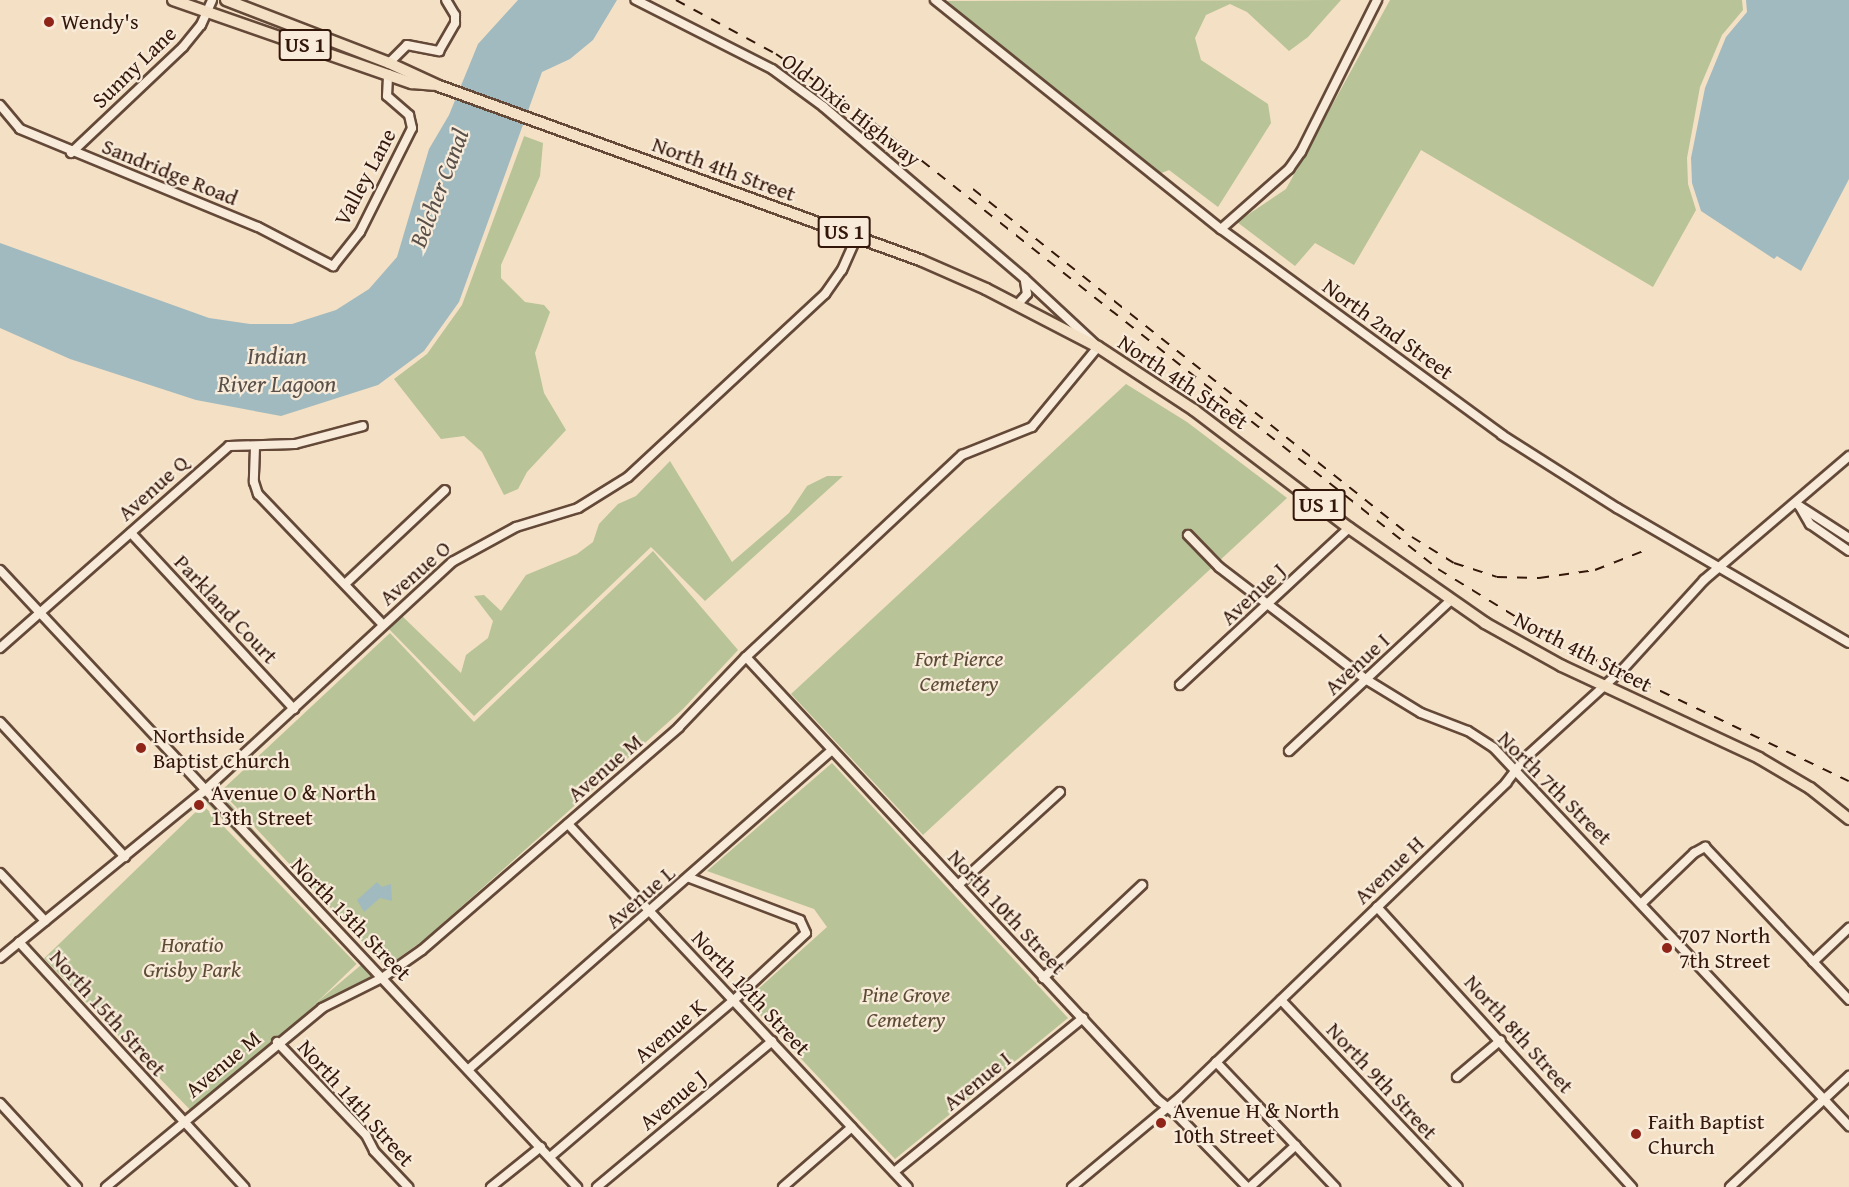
<!DOCTYPE html>
<style>
body{margin:0}
#map{position:relative;width:1849px;height:1187px;overflow:hidden;background:#f4e0c4;font-family:"Gentium Book Plus",serif}
div>[style]{position:absolute}
.green>*{inset:0;background:#b8c397;transform-origin:0 0}
.water>*{inset:0;background:#a1babf}
.roads{filter:drop-shadow(2px 0 #644939) drop-shadow(-2px 0 #644939) drop-shadow(0 2px #644939) drop-shadow(0 -2px #644939)}
.minor>*{height:8px;margin:-4px;padding:0 4px;transform-origin:4px;border-radius:4px;background:#f8ebd9}
.major>*{height:10px;margin:-5px;padding:0 5px;transform-origin:5px;border-radius:5px;background:#f4e0c4}
.rail>*{height:2px;margin-top:-1px;transform-origin:0;background:repeating-linear-gradient(90deg,#34170b 0 10px,transparent 0 20px)}
.dots>*{width:16px;height:16px;translate:-50% -50%;box-sizing:border-box;border:3px solid #f8ebd9;border-radius:50%}
span{translate:-50% -50%;white-space:nowrap;text-align:center;line-height:1.15;-webkit-text-stroke:4.5px #f8ebd9;paint-order:stroke}
.shield-label span{padding:2px 4px;background:#f8ebd9;border:2px solid;border-radius:4px;-webkit-text-stroke-width:0}
.shield-label{font-size:21px;color:#34170b;font-weight:700}
.poi-label{font-size:22px;color:#34170b}
.left{translate:0 -50%;text-align:left}
.street-label{font-size:22px;color:#34170b}
.park-label{font-size:22px;color:#5c4b35;font-style:italic}
.water-label{font-size:24px;color:#5a504a;font-style:italic}
</style>
<div id="map">
<div class="green">
<i style="clip-path:polygon(1341px 0,1308px 37px,1289px 51px,1247px 12px,1230px 4px,1206px 15px,1195px 38px,1201px 60px,1268px 104px,1271px 123px,1218px 207px,1169px 170px,1159px 174px,944px 1px)"></i>
<i style="clip-path:polygon(1390px 0,1742px 0,1743px 10px,1722px 35px,1700px 87px,1687px 158px,1688px 184px,1696px 210px,1653px 287px,1421px 150px,1354px 265px,1315px 243px,1295px 266px,1237px 222px,1286px 189px)"></i>
<i style="clip-path:polygon(526px 131px,524px 136px,543px 143px,540px 176px,501px 265px,501px 278px,525px 302px,544px 305px,550px 312px,535px 353px,544px 393px,566px 430px,527px 472px,518px 489px,504px 495px,482px 452px,464px 436px,441px 439px,394px 379px,427px 354px,462px 305px)"></i>
<i style="clip-path:polygon(1126px 384px,1187px 422px,1287px 498px,923px 835px,791px 694px)"></i>
<i style="clip-path:polygon(670px 461px,732px 562px,789px 513px,807px 486px,827px 476px,843px 476px,705px 601px,651px 547px,474px 716px,388px 628px,217px 789px,382px 973px,211px 791px,401px 615px,461px 673px,466px 655px,488px 638px,493px 621px,474px 596px,484px 595px,501px 611px,526px 575px,577px 554px,593px 542px,599px 524px,618px 504px,636px 496px)"></i>
<i style="clip-path:polygon(653px 551px,738px 650px,683px 709px,425px 939px,386px 967px,221px 791px,390px 633px,474px 722px)"></i>
<i style="clip-path:polygon(832px 763px,1068px 1018px,895px 1159px,746px 1000px,827px 927px,814px 909px,707px 871px)"></i>
<i style="clip-path:polygon(205px 797px,375px 977px,319px 1004px,277px 1036px,361px 965px,205px 801px,164px 831px)"></i>
<i style="left:203px;top:805px;width:221px;height:221px;rotate:46deg"></i>
</div>
<div class="water">
<i style="clip-path:polygon(518px 0,617px 0,593px 40px,570px 59px,542px 72px,459px 302px,424px 351px,378px 385px,281px 416px,196px 400px,70px 359px,0 328px,0 243px,209px 318px,250px 324px,292px 324px,336px 310px,369px 289px,397px 257px,429px 149px,449px 115px,478px 44px)"></i>
<i style="clip-path:polygon(1746px 0,1849px 0,1849px 179px,1801px 271px,1777px 256px,1774px 259px,1701px 211px,1692px 183px,1691px 158px,1705px 88px,1726px 37px,1747px 12px)"></i>
<i style="clip-path:polygon(377px 882px,382px 887px,391px 884px,392px 901px,380px 898px,364px 912px,357px 900px)"></i>
</div>
<div class="roads">
<div class="minor">
<i style="left:935px;top:0;width:366px;rotate:38.7deg"></i>
<i style="left:1221px;top:229px;width:348px;rotate:36.2deg"></i>
<i style="left:1502px;top:435px;width:136px;rotate:32.4deg"></i>
<i style="left:1617px;top:508px;width:268px;rotate:30.2deg"></i>
<i style="left:389px;top:63px;width:25px;rotate:-45deg"></i>
<i style="left:407px;top:45px;width:33px;rotate:11deg"></i>
<i style="left:439px;top:51px;width:32px;rotate:-60deg"></i>
<i style="left:455px;top:23px;width:8px;rotate:-90deg"></i>
<i style="left:455px;top:15px;width:17px;rotate:-121deg"></i>
<i style="left:0;top:105px;width:31px;rotate:50deg"></i>
<i style="left:20px;top:129px;width:257px;rotate:22.4deg"></i>
<i style="left:258px;top:227px;width:85px;rotate:27.5deg"></i>
<i style="left:333px;top:266px;width:43px;rotate:-51.5deg"></i>
<i style="left:360px;top:232px;width:116px;rotate:-63.4deg"></i>
<i style="left:412px;top:128px;width:13px;rotate:-103deg"></i>
<i style="left:409px;top:115px;width:29px;rotate:-139deg"></i>
<i style="left:387px;top:96px;width:22px;rotate:-87deg"></i>
<i style="left:71px;top:153px;width:154px;rotate:-43.4deg"></i>
<i style="left:183px;top:47px;width:28px;rotate:-51deg"></i>
<i style="left:201px;top:25px;width:27px;rotate:-66deg"></i>
<i style="left:1221px;top:229px;width:91px;rotate:-41.4deg"></i>
<i style="left:1289px;top:169px;width:21px;rotate:-55deg"></i>
<i style="left:1301px;top:152px;width:170px;rotate:-63.4deg"></i>
<i style="left:1017px;top:305px;width:15px;rotate:-48deg"></i>
<i style="left:1027px;top:294px;width:13px;rotate:-99deg"></i>
<i style="left:255px;top:447px;width:35px;rotate:92deg"></i>
<i style="left:254px;top:482px;width:13px;rotate:72deg"></i>
<i style="left:258px;top:494px;width:181px;rotate:46.3deg"></i>
<i style="left:1798px;top:505px;width:61px;rotate:32.9deg"></i>
<i style="left:1800px;top:507px;width:20px;rotate:60deg"></i>
<i style="left:1810px;top:524px;width:47px;rotate:34.7deg"></i>
<i style="left:131px;top:533px;width:240px;rotate:47.2deg"></i>
<i style="left:1188px;top:535px;width:45px;rotate:45.9deg"></i>
<i style="left:1219px;top:567px;width:186px;rotate:37.4deg"></i>
<i style="left:1367px;top:680px;width:63px;rotate:31.4deg"></i>
<i style="left:1421px;top:713px;width:50px;rotate:21deg"></i>
<i style="left:1468px;top:731px;width:31px;rotate:33deg"></i>
<i style="left:1494px;top:748px;width:519px;rotate:46.8deg"></i>
<i style="left:0;top:570px;width:845px;rotate:46.92deg"></i>
<i style="left:345px;top:584px;width:137px;rotate:-43.2deg"></i>
<i style="left:0;top:648px;width:305px;rotate:-41.4deg"></i>
<i style="left:229px;top:446px;width:66px;rotate:-1.7deg"></i>
<i style="left:295px;top:444px;width:70px;rotate:-14.8deg"></i>
<i style="left:746px;top:657px;width:605px;rotate:47.08deg"></i>
<i style="left:1158px;top:1100px;width:24px;rotate:38deg"></i>
<i style="left:1177px;top:1115px;width:100px;rotate:45.8deg"></i>
<i style="left:1180px;top:685px;width:231px;rotate:-42.9deg"></i>
<i style="left:0;top:722px;width:184px;rotate:47.2deg"></i>
<i style="left:1289px;top:751px;width:220px;rotate:-43deg"></i>
<i style="left:568px;top:824px;width:497px;rotate:46.9deg"></i>
<i style="left:0;top:873px;width:66px;rotate:46.8deg"></i>
<i style="left:958px;top:885px;width:138px;rotate:-42.4deg"></i>
<i style="left:1643px;top:902px;width:71px;rotate:-43.9deg"></i>
<i style="left:1694px;top:853px;width:13px;rotate:-29deg"></i>
<i style="left:1705px;top:847px;width:210px;rotate:46.7deg"></i>
<i style="left:1377px;top:907px;width:379px;rotate:47.7deg"></i>
<i style="left:19px;top:942px;width:333px;rotate:47.4deg"></i>
<i style="left:0;top:958px;width:264px;rotate:-39.3deg"></i>
<i style="left:204px;top:791px;width:338px;rotate:-42.7deg"></i>
<i style="left:452px;top:562px;width:73px;rotate:-28.7deg"></i>
<i style="left:516px;top:527px;width:65px;rotate:-17deg"></i>
<i style="left:578px;top:508px;width:59px;rotate:-31.8deg"></i>
<i style="left:628px;top:477px;width:269px;rotate:-42.9deg"></i>
<i style="left:825px;top:294px;width:29px;rotate:-55deg"></i>
<i style="left:842px;top:270px;width:36px;rotate:-66deg"></i>
<i style="left:1813px;top:962px;width:50px;rotate:-43.4deg"></i>
<i style="left:1043px;top:978px;width:136px;rotate:-43.2deg"></i>
<i style="left:1281px;top:1000px;width:257px;rotate:46.6deg"></i>
<i style="left:277px;top:1042px;width:129px;rotate:46.3deg"></i>
<i style="left:366px;top:1135px;width:18px;rotate:63deg"></i>
<i style="left:374px;top:1151px;width:50px;rotate:46.6deg"></i>
<i style="left:1216px;top:1062px;width:173px;rotate:46.4deg"></i>
<i style="left:470px;top:1068px;width:480px;rotate:-41.3deg"></i>
<i style="left:1457px;top:1077px;width:57px;rotate:-40.1deg"></i>
<i style="left:0;top:1103px;width:114px;rotate:47.5deg"></i>
<i style="left:550px;top:1157px;width:242px;rotate:-40.5deg"></i>
<i style="left:734px;top:1000px;width:98px;rotate:-42.9deg"></i>
<i style="left:806px;top:933px;width:14px;rotate:-115deg"></i>
<i style="left:800px;top:920px;width:118px;rotate:-159.1deg"></i>
<i style="left:894px;top:1172px;width:244px;rotate:-39.2deg"></i>
<i style="left:106px;top:1187px;width:281px;rotate:-39.6deg"></i>
<i style="left:322px;top:1008px;width:67px;rotate:-26.6deg"></i>
<i style="left:382px;top:978px;width:49px;rotate:-35deg"></i>
<i style="left:422px;top:950px;width:340px;rotate:-40.9deg"></i>
<i style="left:679px;top:727px;width:97px;rotate:-46.3deg"></i>
<i style="left:746px;top:657px;width:296px;rotate:-43.1deg"></i>
<i style="left:962px;top:455px;width:75px;rotate:-21.8deg"></i>
<i style="left:1032px;top:427px;width:104px;rotate:-50.5deg"></i>
<i style="left:1098px;top:347px;width:101px;rotate:-137deg"></i>
<i style="left:1024px;top:278px;width:263px;rotate:-139.5deg"></i>
<i style="left:824px;top:107px;width:64px;rotate:-143.8deg"></i>
<i style="left:772px;top:69px;width:153px;rotate:-153.1deg"></i>
<i style="left:491px;top:1187px;width:64px;rotate:-38.7deg"></i>
<i style="left:597px;top:1187px;width:228px;rotate:-39.8deg"></i>
<i style="left:783px;top:1187px;width:91px;rotate:-41deg"></i>
<i style="left:1072px;top:1187px;width:141px;rotate:-39.8deg"></i>
<i style="left:1180px;top:1097px;width:453px;rotate:-43.9deg"></i>
<i style="left:1506px;top:783px;width:30px;rotate:-53deg"></i>
<i style="left:1524px;top:759px;width:135px;rotate:-42.3deg"></i>
<i style="left:1624px;top:668px;width:119px;rotate:-47.7deg"></i>
<i style="left:1704px;top:580px;width:191px;rotate:-40.5deg"></i>
<i style="left:1250px;top:1187px;width:62px;rotate:-42.4deg"></i>
<i style="left:1730px;top:1187px;width:163px;rotate:-43deg"></i>
</div>
<div class="major">
<i style="left:173px;top:0;width:253px;rotate:19.2deg"></i>
<i style="left:412px;top:83px;width:21px;rotate:5deg"></i>
<i style="left:226px;top:0;width:175px;rotate:21.1deg"></i>
<i style="left:389px;top:63px;width:55px;rotate:24.7deg"></i>
<i style="left:439px;top:86px;width:512px;rotate:19.89deg"></i>
<i style="left:920px;top:260px;width:72px;rotate:23.7deg"></i>
<i style="left:986px;top:289px;width:126px;rotate:27.4deg"></i>
<i style="left:1098px;top:347px;width:115px;rotate:33.3deg"></i>
<i style="left:1194px;top:410px;width:195px;rotate:37.3deg"></i>
<i style="left:1349px;top:528px;width:166px;rotate:34.9deg"></i>
<i style="left:1485px;top:623px;width:88px;rotate:29.2deg"></i>
<i style="left:1562px;top:666px;width:217px;rotate:25deg"></i>
<i style="left:1759px;top:758px;width:59px;rotate:30.5deg"></i>
<i style="left:1810px;top:788px;width:50px;rotate:38.5deg"></i>
</div>
</div>
<div class="rail">
<i style="left:676px;top:0;width:114px;rotate:28.4deg"></i>
<i style="left:776px;top:54px;width:101px;rotate:34.5deg"></i>
<i style="left:859px;top:111px;width:738px;rotate:38.34deg"></i>
<i style="left:1438px;top:569px;width:134px;rotate:31.6deg"></i>
<i style="left:1552px;top:639px;width:329px;rotate:25.6deg"></i>
<i style="left:973px;top:189px;width:560px;rotate:38.4deg"></i>
<i style="left:1412px;top:537px;width:49px;rotate:31.8deg"></i>
<i style="left:1454px;top:563px;width:45px;rotate:18deg"></i>
<i style="left:1497px;top:577px;width:42px;rotate:1.4deg"></i>
<i style="left:1539px;top:578px;width:57px;rotate:-8.1deg"></i>
<i style="left:1595px;top:570px;width:55px;rotate:-21.4deg"></i>
</div>
<div class="dots">
<i style="left:49px;top:22px;background:#8f2418"></i>
<i style="left:141px;top:748px;background:#8f2418"></i>
<i style="left:199px;top:805px;background:#8f2418"></i>
<i style="left:1667px;top:948px;background:#8f2418"></i>
<i style="left:1161px;top:1123px;background:#8f2418"></i>
<i style="left:1636px;top:1134px;background:#8f2418"></i>
</div>
<div class="shield-label">
<span style="left:305px;top:45px">US 1</span>
<span style="left:844px;top:232px">US 1</span>
<span style="left:1319px;top:505px">US 1</span>
</div>
<div class="poi-label">
<span class="left" style="left:61px;top:22px">Wendy's</span>
<span class="left" style="left:153px;top:748px">Northside<br>Baptist Church</span>
<span class="left" style="left:211px;top:805px">Avenue O &amp; North<br>13th Street</span>
<span class="left" style="left:1679px;top:948px">707 North<br>7th Street</span>
<span class="left" style="left:1173px;top:1123px">Avenue H &amp; North<br>10th Street</span>
<span class="left" style="left:1648px;top:1134px">Faith Baptist<br>Church</span>
</div>
<div class="street-label">
<span style="left:134px;top:67px;rotate:-44deg">Sunny Lane</span>
<span style="left:851px;top:110px;rotate:38deg">Old Dixie Highway</span>
<span style="left:724px;top:169px;rotate:20deg">North 4th Street</span>
<span style="left:170px;top:172px;rotate:22deg">Sandridge Road</span>
<span style="left:365px;top:177px;rotate:-62deg">Valley Lane</span>
<span style="left:1388px;top:329px;rotate:36deg">North 2nd Street</span>
<span style="left:1183px;top:382px;rotate:34deg">North 4th Street</span>
<span style="left:153px;top:488px;rotate:-42deg">Avenue Q</span>
<span style="left:415px;top:573px;rotate:-41deg">Avenue O</span>
<span style="left:1253px;top:594px;rotate:-43deg">Avenue J</span>
<span style="left:226px;top:609px;rotate:47deg">Parkland Court</span>
<span style="left:1583px;top:652px;rotate:27deg">North 4th Street</span>
<span style="left:1357px;top:664px;rotate:-43deg">Avenue I</span>
<span style="left:605px;top:768px;rotate:-41deg">Avenue M</span>
<span style="left:1555px;top:788px;rotate:45deg">North 7th Street</span>
<span style="left:1389px;top:870px;rotate:-44deg">Avenue H</span>
<span style="left:640px;top:897px;rotate:-41deg">Avenue L</span>
<span style="left:1007px;top:912px;rotate:47deg">North 10th Street</span>
<span style="left:351px;top:919px;rotate:46deg">North 13th Street</span>
<span style="left:751px;top:993px;rotate:47deg">North 12th Street</span>
<span style="left:108px;top:1013px;rotate:48deg">North 15th Street</span>
<span style="left:670px;top:1031px;rotate:-40deg">Avenue K</span>
<span style="left:1519px;top:1034px;rotate:48deg">North 8th Street</span>
<span style="left:223px;top:1064px;rotate:-40deg">Avenue M</span>
<span style="left:977px;top:1081px;rotate:-39deg">Avenue I</span>
<span style="left:1382px;top:1081px;rotate:47deg">North 9th Street</span>
<span style="left:673px;top:1100px;rotate:-40deg">Avenue J</span>
<span style="left:356px;top:1103px;rotate:48deg">North 14th Street</span>
</div>
<div class="park-label">
<span style="left:959px;top:671px">Fort Pierce<br>Cemetery</span>
<span style="left:192px;top:957px">Horatio<br>Grisby Park</span>
<span style="left:906px;top:1007px">Pine Grove<br>Cemetery</span>
</div>
<div class="water-label">
<span style="left:439px;top:188px;rotate:-69deg">Belcher Canal</span>
<span style="left:277px;top:370px">Indian<br>River Lagoon</span>
</div>
</div>
